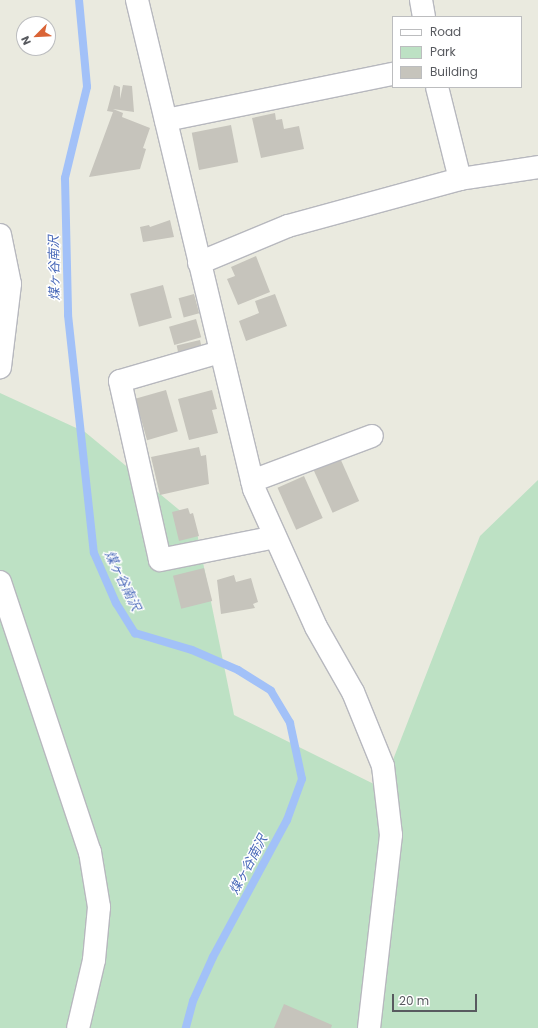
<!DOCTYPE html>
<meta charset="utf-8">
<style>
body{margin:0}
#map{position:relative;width:538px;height:1028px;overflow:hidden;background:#eaeadf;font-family:Poppins,"Noto Sans JP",sans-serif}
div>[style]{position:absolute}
.green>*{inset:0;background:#bde1c4}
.stream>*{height:8px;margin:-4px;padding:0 4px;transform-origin:4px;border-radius:4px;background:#a2c1f8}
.building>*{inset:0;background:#c6c4bc;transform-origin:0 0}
.roads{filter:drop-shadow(1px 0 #b7b8be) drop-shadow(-1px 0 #b7b8be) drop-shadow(0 1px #b7b8be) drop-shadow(0 -1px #b7b8be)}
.street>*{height:22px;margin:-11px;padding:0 11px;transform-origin:11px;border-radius:11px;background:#fff}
span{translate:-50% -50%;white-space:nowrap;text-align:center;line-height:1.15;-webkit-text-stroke:3px #fff;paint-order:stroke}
.water-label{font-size:13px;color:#4868b8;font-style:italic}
.legend{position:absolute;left:392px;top:16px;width:130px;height:72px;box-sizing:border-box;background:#fff;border:1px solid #bcbdbf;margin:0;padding:5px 7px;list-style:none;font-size:12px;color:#585a5f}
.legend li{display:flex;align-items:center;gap:8px;height:20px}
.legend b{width:20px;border:1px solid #bcbdbf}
.north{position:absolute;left:16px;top:16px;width:40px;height:40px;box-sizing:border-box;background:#fff;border:1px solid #bcbdbf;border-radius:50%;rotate:246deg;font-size:11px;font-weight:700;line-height:16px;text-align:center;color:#585a5f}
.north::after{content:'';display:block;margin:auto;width:14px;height:18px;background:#da6436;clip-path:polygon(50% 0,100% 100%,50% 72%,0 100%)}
.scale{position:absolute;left:392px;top:994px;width:85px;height:18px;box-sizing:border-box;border:2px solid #585a5f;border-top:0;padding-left:5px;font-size:12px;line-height:14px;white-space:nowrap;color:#585a5f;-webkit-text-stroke:3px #fff;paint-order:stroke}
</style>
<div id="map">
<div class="green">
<i style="clip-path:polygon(0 393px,85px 432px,195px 523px,234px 715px,382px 788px,480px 536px,538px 480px,538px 1028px,0 1028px)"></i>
</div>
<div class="stream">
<i style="left:79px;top:0;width:87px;rotate:84.7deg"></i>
<i style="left:87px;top:87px;width:94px;rotate:103.6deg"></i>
<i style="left:65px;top:178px;width:137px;rotate:88.7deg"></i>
<i style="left:68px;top:315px;width:239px;rotate:83.8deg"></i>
<i style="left:94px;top:553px;width:55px;rotate:66.3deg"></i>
<i style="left:116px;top:603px;width:36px;rotate:58deg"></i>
<i style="left:135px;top:633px;width:59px;rotate:16.6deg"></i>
<i style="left:192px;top:650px;width:50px;rotate:23.5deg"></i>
<i style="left:238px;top:670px;width:39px;rotate:32deg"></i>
<i style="left:271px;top:691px;width:37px;rotate:59deg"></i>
<i style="left:290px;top:723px;width:57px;rotate:77.9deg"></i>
<i style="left:302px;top:779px;width:44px;rotate:110.1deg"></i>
<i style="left:287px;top:820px;width:156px;rotate:118.4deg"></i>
<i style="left:213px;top:957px;width:48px;rotate:114.4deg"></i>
<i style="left:193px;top:1001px;width:28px;rotate:105deg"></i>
</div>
<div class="building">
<i style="clip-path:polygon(114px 85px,120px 87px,120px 99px,123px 85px,132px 86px,134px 112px,113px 109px,123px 113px,122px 117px,150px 128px,143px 148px,146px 149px,140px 169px,89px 177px,113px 112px,107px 111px)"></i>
<i style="clip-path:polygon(275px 113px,276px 120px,282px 119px,284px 129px,299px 126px,304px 149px,261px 158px,252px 118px)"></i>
<i style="left:231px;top:125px;width:38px;height:40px;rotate:79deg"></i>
<i style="clip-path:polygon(170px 220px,174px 237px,143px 242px,140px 227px,149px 225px,150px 227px)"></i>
<i style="clip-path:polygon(256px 256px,270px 292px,238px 305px,227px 279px,235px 276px,231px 267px)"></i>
<i style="left:163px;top:285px;width:34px;height:34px;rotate:75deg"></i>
<i style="left:194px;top:294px;width:20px;height:16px;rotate:75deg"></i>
<i style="clip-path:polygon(275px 294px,287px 326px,246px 341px,239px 321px,259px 313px,255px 301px)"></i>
<i style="left:196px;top:319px;width:19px;height:28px;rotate:74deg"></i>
<i style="left:200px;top:340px;width:9px;height:24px;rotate:77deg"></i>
<i style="left:166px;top:390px;width:43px;height:32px;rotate:74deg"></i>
<i style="clip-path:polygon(212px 390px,217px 409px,212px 410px,218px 433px,189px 440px,178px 399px)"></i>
<i style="clip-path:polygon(199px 447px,201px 456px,206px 455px,209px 484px,160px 495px,151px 457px)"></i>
<i style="left:340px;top:458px;width:47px;height:29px;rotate:66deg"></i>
<i style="left:304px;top:476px;width:46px;height:29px;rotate:66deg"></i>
<i style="clip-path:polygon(188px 508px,190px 514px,193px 513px,199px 536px,179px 541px,172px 512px)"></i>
<i style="left:204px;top:568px;width:34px;height:32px;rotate:76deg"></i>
<i style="clip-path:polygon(234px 575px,236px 582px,251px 578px,258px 602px,253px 604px,255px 608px,221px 614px,217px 580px)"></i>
<i style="clip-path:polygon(284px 1004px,332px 1025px,331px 1028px,274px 1028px)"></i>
</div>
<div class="roads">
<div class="street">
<i style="left:137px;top:0;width:503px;rotate:76.54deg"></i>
<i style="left:254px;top:489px;width:151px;rotate:65.8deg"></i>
<i style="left:316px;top:627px;width:75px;rotate:60.4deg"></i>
<i style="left:353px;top:692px;width:80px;rotate:67.9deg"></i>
<i style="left:383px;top:766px;width:69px;rotate:83.4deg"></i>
<i style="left:391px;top:835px;width:194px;rotate:96.5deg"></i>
<i style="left:421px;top:0;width:17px;rotate:80deg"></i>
<i style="left:437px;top:87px;width:95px;rotate:76deg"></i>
<i style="left:166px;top:120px;width:232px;rotate:-11.5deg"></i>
<i style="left:0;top:235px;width:50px;rotate:78.5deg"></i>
<i style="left:10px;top:284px;width:84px;rotate:96.9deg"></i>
<i style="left:199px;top:263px;width:96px;rotate:-22.6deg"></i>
<i style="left:288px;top:226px;width:178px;rotate:-15.3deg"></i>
<i style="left:460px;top:179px;width:79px;rotate:-8.7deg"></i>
<i style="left:220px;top:352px;width:104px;rotate:163.8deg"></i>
<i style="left:120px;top:381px;width:183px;rotate:77.4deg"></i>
<i style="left:160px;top:560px;width:117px;rotate:-11.3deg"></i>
<i style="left:252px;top:481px;width:128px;rotate:-20.6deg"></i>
<i style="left:0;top:582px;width:285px;rotate:71.6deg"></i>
<i style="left:90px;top:852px;width:56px;rotate:80.7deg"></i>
<i style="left:99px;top:907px;width:53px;rotate:95.4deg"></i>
<i style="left:94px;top:960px;width:70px;rotate:103.2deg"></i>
</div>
</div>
<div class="water-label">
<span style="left:55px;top:268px;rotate:-91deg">煤ヶ谷南沢</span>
<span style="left:122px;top:581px;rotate:64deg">煤ヶ谷南沢</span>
<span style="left:249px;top:865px;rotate:-62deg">煤ヶ谷南沢</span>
</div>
<ul class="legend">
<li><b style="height:5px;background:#fff"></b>Road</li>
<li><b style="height:11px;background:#bde1c4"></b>Park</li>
<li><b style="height:11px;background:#c6c4bc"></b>Building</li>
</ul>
<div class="north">N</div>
<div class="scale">20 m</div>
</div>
